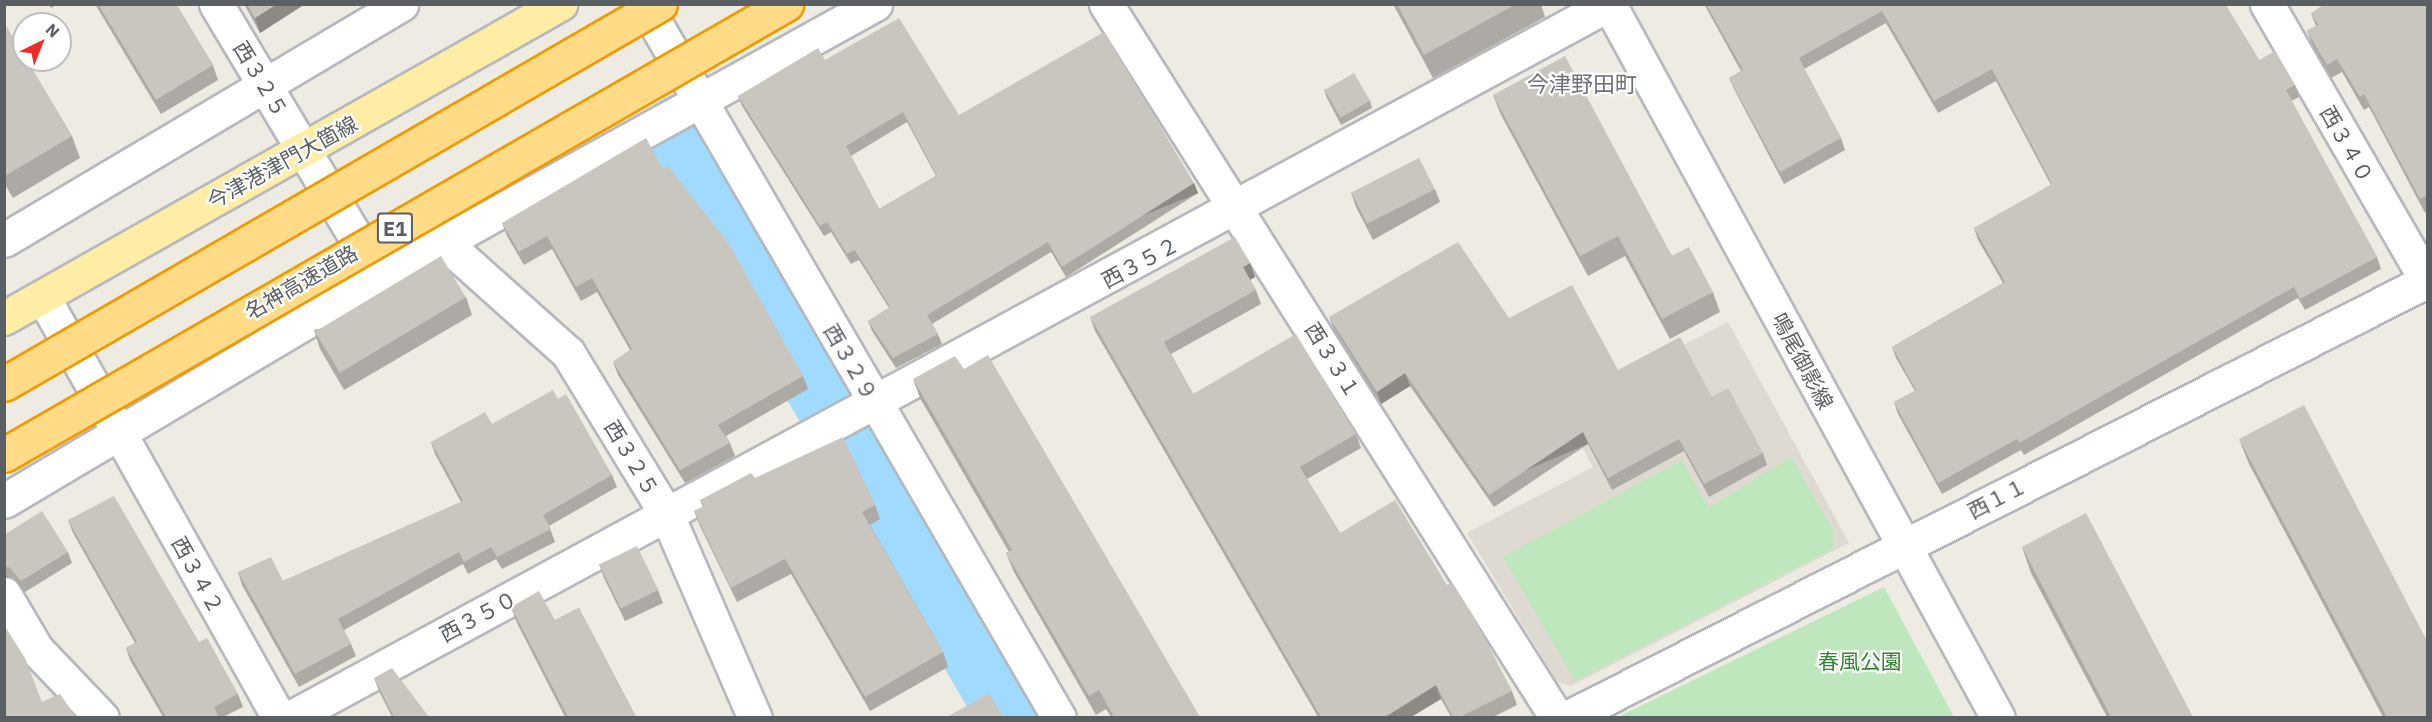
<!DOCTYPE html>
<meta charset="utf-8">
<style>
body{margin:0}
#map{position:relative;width:2432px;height:722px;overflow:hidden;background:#eeebe2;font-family:"IBM Plex Sans","Noto Sans JP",sans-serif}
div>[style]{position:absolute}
.education>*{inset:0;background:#dedad1}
.green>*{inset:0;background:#bfe7bd}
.river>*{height:70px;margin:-35px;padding:0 35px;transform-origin:35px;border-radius:35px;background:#a1daff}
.roads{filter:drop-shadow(2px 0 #b5b8bd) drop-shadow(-2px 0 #b5b8bd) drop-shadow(0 2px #b5b8bd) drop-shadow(0 -2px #b5b8bd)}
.minor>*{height:33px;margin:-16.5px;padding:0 16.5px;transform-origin:16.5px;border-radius:16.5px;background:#fff}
.major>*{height:33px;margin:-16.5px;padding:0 16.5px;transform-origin:16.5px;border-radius:16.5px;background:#ffeda6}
.bridges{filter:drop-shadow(2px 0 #f09a00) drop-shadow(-2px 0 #f09a00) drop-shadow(0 2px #f09a00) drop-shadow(0 -2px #f09a00)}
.highway-bridge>*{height:33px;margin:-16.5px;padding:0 16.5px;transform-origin:16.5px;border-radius:16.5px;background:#ffdb88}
.wall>*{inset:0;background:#ada9a4}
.shaded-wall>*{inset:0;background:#8d8a86;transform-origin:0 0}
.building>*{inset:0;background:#c9c5bf;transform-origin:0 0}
span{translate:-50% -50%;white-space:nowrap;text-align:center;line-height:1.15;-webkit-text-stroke:4.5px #fff;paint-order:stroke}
.shield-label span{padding:2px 4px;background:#fff;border:2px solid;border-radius:4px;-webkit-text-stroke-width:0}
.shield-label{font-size:20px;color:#5a5f64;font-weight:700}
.street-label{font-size:21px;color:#5a5f64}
.park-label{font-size:21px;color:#308530}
.neighbourhood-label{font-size:22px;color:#6b7176}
.frame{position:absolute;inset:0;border:6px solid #5a5f64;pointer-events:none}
.north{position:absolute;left:12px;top:12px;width:60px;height:60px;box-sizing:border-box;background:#fff;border:2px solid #bdbfc1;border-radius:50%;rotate:43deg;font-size:16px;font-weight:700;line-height:24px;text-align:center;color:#5a5f64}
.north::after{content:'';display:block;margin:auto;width:21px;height:27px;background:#f22b24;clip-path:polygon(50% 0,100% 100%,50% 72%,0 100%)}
</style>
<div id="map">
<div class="education">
<i style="clip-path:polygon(1728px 322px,1849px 543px,1571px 686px,1557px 682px,1467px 533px,1593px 467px,1561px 408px)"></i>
</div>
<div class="green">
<i style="clip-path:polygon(1791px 457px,1833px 530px,1833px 549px,1575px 681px,1503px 557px,1682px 460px,1708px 508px)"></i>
<i style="clip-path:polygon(1884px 587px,1954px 717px,1618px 717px)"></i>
</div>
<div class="river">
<i style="left:679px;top:130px;width:285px;rotate:61.3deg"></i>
<i style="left:816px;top:380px;width:392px;rotate:59.6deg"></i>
</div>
<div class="roads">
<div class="minor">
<i style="left:216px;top:4px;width:313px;rotate:59.1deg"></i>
<i style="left:644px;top:4px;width:826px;rotate:59.83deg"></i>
<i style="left:1106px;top:4px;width:845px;rotate:57.72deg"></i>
<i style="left:1609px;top:4px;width:813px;rotate:61.42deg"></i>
<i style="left:2267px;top:4px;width:322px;rotate:60deg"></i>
<i style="left:4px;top:240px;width:462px;rotate:-30.7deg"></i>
<i style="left:445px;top:243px;width:165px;rotate:41.8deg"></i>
<i style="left:568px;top:353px;width:190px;rotate:58.6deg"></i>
<i style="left:667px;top:515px;width:221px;rotate:66.6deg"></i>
<i style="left:43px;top:297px;width:483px;rotate:60.7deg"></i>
<i style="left:4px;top:501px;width:436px;rotate:-30.7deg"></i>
<i style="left:379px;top:278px;width:567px;rotate:-28.92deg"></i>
<i style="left:4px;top:594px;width:65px;rotate:59.5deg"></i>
<i style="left:37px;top:650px;width:94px;rotate:46.3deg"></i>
<i style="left:290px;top:718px;width:1500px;rotate:-28.43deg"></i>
<i style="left:1567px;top:718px;width:966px;rotate:-26.96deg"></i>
</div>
<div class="major">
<i style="left:4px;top:318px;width:639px;rotate:-29.46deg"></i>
</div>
</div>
<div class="bridges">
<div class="highway-bridge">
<i style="left:4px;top:384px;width:758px;rotate:-30.08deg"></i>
<i style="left:4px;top:455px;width:903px;rotate:-29.97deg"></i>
</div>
</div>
<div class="wall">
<i style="clip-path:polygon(49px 4px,58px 4px,51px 8px)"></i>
<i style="clip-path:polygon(95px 4px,176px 4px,213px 65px,218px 80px,161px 114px)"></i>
<i style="clip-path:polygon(244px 4px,305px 4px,260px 33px)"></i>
<i style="clip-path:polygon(1393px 4px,1541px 4px,1545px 17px,1433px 78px)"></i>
<i style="clip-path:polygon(1704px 4px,2225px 4px,2259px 60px,2295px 85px,2299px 97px,2291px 101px,2377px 257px,2381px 269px,2305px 310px,2298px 298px,2024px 455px,2021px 450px,1942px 494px,1898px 414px,1894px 402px,1915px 391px,1896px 358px,1892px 347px,2003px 283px,1978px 240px,1974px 228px,2051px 185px,1996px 81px,1938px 113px,1886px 23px,1804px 69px,1841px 138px,1845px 150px,1784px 184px,1734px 89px,1729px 78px,1741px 71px)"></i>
<i style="clip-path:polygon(2427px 4px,2427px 211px,2425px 213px,2369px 107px,2364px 110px,2342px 72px,2331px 78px,2312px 44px,2307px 31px,2316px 26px,2311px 13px)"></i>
<i style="clip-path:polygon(4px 23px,72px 136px,80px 158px,13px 198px,4px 183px)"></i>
<i style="clip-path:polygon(evenodd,825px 60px,959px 115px,1194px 183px,1198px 193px,1066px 277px,1051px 252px,932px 324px,938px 334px,942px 344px,896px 368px,872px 331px,868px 321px,889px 308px,859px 260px,851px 264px,831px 232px,824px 236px,742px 106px,738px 96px,825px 60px,907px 122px,936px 176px,879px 209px,851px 156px,907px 122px)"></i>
<i style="clip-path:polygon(1324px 89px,1370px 101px,1372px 108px,1341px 125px,1326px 96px)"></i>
<i style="clip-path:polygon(1493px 95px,1713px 292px,1720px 312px,1670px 339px,1625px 256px,1588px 276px,1501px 115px)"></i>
<i style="clip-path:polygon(663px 169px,803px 376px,808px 389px,726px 436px,730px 443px,735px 456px,685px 483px,618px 375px,613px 362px,630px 350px,597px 292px,581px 301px,552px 249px,524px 265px,507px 236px,502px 223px)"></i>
<i style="clip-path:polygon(1435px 189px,1440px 202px,1373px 240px,1356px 207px,1351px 193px)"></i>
<i style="clip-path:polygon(1250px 263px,1255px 277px,1250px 280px,1256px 290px,1261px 304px,1171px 354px,1193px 394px,1356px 434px,1361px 448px,1307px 479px,1340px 533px,1512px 691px,1517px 705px,1493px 717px,1451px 717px,1441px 699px,1411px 717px,1318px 717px,1095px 331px,1090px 317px)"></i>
<i style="clip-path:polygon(466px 297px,472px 315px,344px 390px,320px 349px,314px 330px)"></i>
<i style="clip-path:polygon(1329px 317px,1509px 318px,1618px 370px,1712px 397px,1763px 453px,1767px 465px,1709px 497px,1684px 451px,1612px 490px,1588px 444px,1494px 507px,1410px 386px,1381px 404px,1334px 329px)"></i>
<i style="clip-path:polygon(913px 379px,1200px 717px,1111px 717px,1106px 709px,1096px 715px,1014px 572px,1006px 553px,1009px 552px,920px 398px)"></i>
<i style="clip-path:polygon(558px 399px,612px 475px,617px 487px,549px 526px,555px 542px,502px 569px,496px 559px,468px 574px,463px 564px,344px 630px,351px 644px,356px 656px,299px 687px,242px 585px,238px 572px,283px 581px,461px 502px,435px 454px,431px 442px,492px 424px)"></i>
<i style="clip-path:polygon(2239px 439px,2427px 717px,2383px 717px,2249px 464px)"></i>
<i style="clip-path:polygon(755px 478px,875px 505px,880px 519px,870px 525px,943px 652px,948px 667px,870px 711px,791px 574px,737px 602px,700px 526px,694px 511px,703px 507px,700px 500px)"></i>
<i style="clip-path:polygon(68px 520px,199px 642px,238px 694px,243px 707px,223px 717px,163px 717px,130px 660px,126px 648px,135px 643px,73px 533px)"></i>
<i style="clip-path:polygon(4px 535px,68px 552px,72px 563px,25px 592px,13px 577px,4px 578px)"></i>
<i style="clip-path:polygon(2022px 547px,2193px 717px,2107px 717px,2031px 573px)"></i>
<i style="clip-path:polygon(599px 564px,658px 590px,663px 603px,625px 621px,604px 578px)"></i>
<i style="clip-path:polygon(511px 607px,555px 620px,579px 608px,636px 717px,565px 717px,517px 623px)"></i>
<i style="clip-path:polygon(374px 678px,429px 717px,392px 717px,379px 691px)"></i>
</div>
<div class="shaded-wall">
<i style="clip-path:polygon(277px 4px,305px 4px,260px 33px,255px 18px)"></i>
<i style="left:1194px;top:183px;width:11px;height:156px;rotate:68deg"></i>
<i style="clip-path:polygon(1250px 263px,1255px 277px,1248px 281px,1243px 267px)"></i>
<i style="clip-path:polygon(1405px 373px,1410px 386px,1381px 404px,1377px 392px)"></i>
<i style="left:1583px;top:432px;width:13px;height:113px;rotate:67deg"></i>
<i style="clip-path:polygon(1436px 685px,1441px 699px,1411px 717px,1385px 717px)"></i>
</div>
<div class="building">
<i style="clip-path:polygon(98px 4px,176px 4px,213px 65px,156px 100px)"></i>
<i style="clip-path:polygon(247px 4px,277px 4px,255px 18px)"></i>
<i style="clip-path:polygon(1397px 4px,1516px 4px,1424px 55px)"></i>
<i style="clip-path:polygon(1706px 4px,2225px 4px,2259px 60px,2275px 51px,2295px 85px,2286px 90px,2377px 257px,2300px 299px,2294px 287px,2019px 443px,2017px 439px,1938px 483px,1894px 402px,1916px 390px,1892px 347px,2005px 282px,1974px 228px,2052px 184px,1992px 69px,1934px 101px,1882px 11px,1799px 58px,1841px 138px,1780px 172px,1729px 78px,1743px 70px)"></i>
<i style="clip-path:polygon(2325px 4px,2427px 4px,2427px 199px,2426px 196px,2420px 199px,2364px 94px,2360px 97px,2337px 59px,2327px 65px,2307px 31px,2318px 25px,2311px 13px)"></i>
<i style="clip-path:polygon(evenodd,899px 18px,959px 115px,1104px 32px,1194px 183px,1062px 267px,1048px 242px,927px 315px,938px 334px,893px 358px,868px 321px,890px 307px,855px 250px,847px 254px,827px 222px,820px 226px,738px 96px,818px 48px,825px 60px,899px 18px,903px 112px,937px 176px,879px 209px,846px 146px,903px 112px)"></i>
<i style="clip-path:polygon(4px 23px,24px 56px,24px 60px,27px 60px,72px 136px,5px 176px,4px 175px)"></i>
<i style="clip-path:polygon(1565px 56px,1672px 256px,1689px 247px,1713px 292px,1662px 319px,1618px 236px,1580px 256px,1493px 95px)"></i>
<i style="left:1354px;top:73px;width:32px;height:34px;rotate:60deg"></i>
<i style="clip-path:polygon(646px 138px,663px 169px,668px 166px,729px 244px,803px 376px,718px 425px,730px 443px,680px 470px,613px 362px,632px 349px,592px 278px,576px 287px,547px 236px,519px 252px,502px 223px)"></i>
<i style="left:1419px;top:158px;width:35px;height:76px;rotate:63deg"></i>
<i style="clip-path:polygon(1235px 237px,1250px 263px,1243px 267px,1256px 290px,1164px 342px,1193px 394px,1296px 334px,1356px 434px,1300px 467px,1340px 533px,1395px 500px,1447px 585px,1451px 583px,1471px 612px,1512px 691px,1460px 717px,1453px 717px,1436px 685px,1385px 717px,1321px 717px,1090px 317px)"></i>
<i style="clip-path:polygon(1458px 242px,1509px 318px,1572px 285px,1618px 370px,1680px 337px,1712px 397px,1728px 388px,1763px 453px,1704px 484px,1679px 439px,1608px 478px,1583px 432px,1489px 495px,1405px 373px,1377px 392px,1329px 317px)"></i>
<i style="left:441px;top:256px;width:48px;height:147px;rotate:59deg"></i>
<i style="clip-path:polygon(988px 355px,1200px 717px,1114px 717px,1099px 690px,1089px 696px,1006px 553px,1012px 550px,913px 379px,955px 356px,964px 369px)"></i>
<i style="clip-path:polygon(553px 390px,558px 399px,566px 394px,612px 475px,543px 515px,551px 529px,497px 557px,491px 547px,464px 562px,459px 552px,338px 619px,351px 644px,295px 674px,238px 572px,271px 557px,283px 581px,463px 501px,431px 442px,485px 412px,492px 424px)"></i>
<i style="clip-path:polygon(2304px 405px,2427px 641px,2427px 717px,2387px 717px,2239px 439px)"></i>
<i style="clip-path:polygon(843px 437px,875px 505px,862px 512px,943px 652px,865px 697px,785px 559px,731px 588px,694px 511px,704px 506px,700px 500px,751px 473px,755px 478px)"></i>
<i style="clip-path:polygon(114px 496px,199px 642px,207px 638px,238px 694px,214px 707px,219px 717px,166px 717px,126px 648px,137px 642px,68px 520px)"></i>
<i style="clip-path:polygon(42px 511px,68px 552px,21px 581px,9px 567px,4px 567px,4px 535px)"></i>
<i style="clip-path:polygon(2086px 513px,2193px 717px,2111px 717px,2022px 547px)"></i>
<i style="left:637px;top:546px;width:49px;height:42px;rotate:64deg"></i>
<i style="clip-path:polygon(539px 591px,555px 620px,579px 608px,635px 716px,631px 717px,568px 717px,511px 607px)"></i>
<i style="clip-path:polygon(4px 625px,25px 658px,42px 702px,60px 694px,76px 717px,4px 717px)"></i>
<i style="clip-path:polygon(392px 668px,429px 717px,394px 717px,374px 678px)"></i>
<i style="clip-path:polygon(989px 693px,1003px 717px,947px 717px)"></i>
</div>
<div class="shield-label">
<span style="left:395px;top:228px">E1</span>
</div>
<div class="street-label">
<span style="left:261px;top:79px;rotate:59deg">西３２５</span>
<span style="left:2347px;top:144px;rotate:60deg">西３４０</span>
<span style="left:282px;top:162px;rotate:-29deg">今津港津門大箇線</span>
<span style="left:1140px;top:262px;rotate:-28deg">西３５２</span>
<span style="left:301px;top:282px;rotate:-30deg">名神高速道路</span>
<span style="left:1333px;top:360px;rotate:58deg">西３３１</span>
<span style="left:1803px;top:361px;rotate:62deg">鳴尾御影線</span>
<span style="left:851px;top:362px;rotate:60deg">西３２９</span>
<span style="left:632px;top:458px;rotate:59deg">西３２５</span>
<span style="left:1997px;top:498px;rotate:-27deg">西１１</span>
<span style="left:198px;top:575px;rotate:61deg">西３４２</span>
<span style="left:478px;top:616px;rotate:-28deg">西３５０</span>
</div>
<div class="park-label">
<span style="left:1860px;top:661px">春風公園</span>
</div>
<div class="neighbourhood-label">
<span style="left:1582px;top:84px">今津野田町</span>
</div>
<div class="frame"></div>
<div class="north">N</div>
</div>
